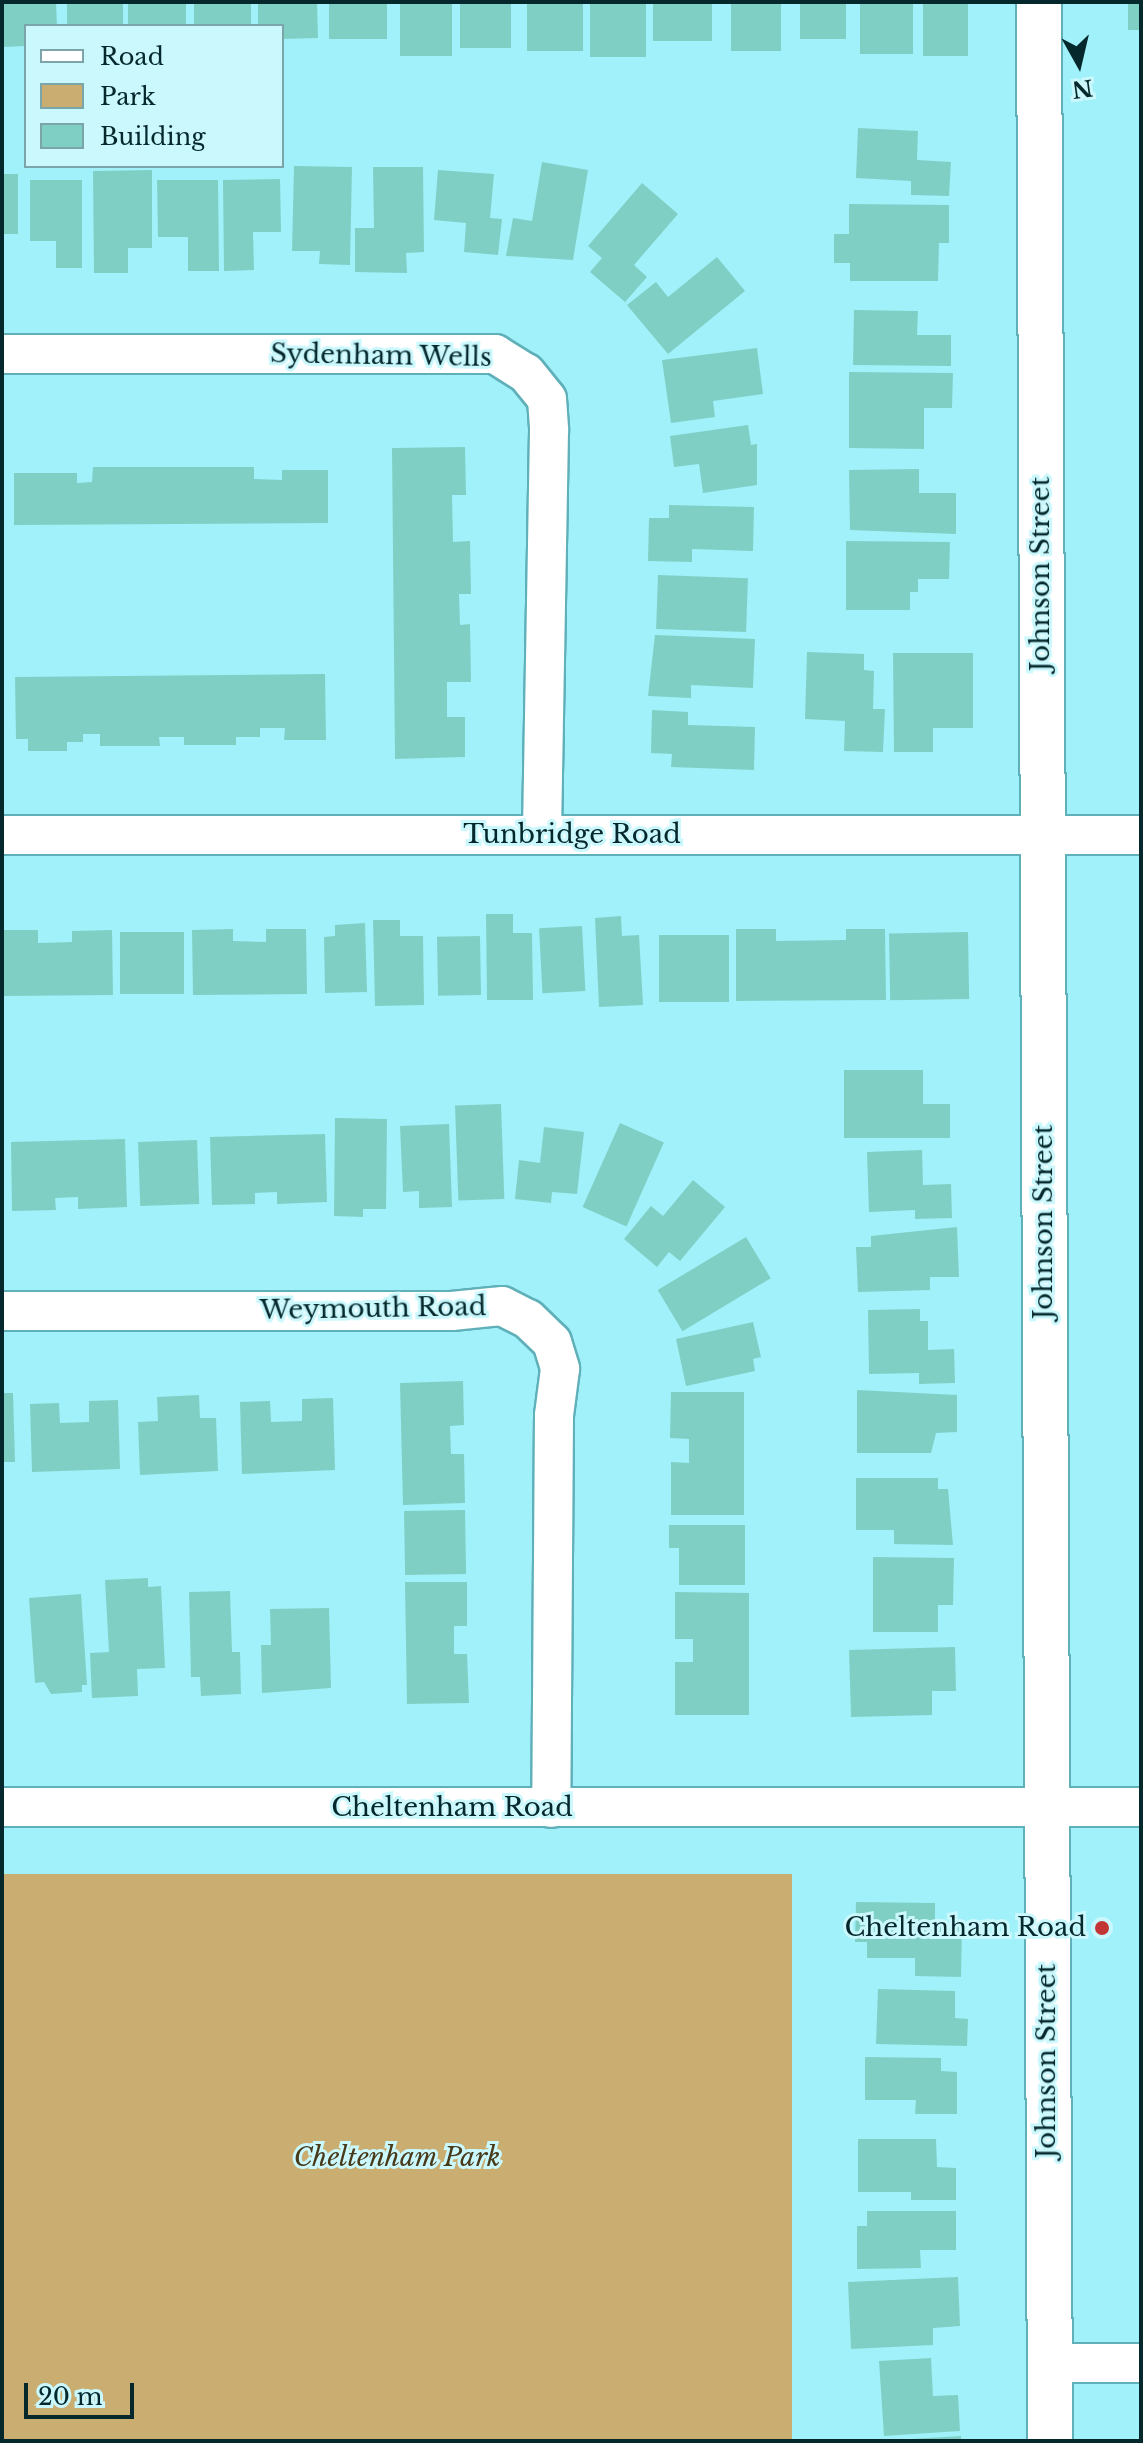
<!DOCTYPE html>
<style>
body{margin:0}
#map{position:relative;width:1143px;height:2443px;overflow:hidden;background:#a0f1fa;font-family:"Libre Baskerville",serif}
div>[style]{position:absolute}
.green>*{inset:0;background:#caad70;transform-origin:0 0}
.building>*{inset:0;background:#80cfc5;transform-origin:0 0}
.roads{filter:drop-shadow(2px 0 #60b0b9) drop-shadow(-2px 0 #60b0b9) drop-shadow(0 2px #60b0b9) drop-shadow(0 -2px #60b0b9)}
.minor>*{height:38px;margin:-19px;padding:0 19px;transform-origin:19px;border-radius:19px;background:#fff}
.tertiary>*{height:44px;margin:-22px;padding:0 22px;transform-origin:22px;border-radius:22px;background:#fff}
.dots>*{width:22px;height:22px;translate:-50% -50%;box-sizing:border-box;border:4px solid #caf8fd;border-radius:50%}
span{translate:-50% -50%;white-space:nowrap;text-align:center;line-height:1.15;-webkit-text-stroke:6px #caf8fd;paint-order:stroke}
.street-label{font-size:26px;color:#05282c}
.poi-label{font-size:26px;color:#05282c}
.right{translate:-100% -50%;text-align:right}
.park-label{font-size:26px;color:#483919;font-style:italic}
.frame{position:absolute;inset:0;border:4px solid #05282c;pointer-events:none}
.legend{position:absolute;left:24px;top:24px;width:260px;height:144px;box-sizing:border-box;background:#caf8fd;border:2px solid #7ba5a9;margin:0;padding:10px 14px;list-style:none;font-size:24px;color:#05282c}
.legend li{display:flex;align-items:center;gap:16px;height:40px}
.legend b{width:40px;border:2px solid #7ba5a9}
.north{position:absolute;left:1039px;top:24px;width:80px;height:80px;-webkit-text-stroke:6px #caf8fd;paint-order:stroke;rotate:172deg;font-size:22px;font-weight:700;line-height:32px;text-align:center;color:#05282c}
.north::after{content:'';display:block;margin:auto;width:28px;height:36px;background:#05282c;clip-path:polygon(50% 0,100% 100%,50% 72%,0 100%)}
.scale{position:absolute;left:24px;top:2383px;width:110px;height:36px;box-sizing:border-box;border:4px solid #05282c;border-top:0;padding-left:10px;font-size:24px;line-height:28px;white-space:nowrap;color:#05282c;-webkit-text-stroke:6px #caf8fd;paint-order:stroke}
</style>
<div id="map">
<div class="green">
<i style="left:2px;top:1874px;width:790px;height:567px"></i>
</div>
<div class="building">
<i style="clip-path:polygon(2px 2px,56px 2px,57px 26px,26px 26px,26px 46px,2px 47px)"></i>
<i style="left:67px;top:2px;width:56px;height:24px"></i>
<i style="left:128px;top:2px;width:58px;height:24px"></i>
<i style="left:194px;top:2px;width:57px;height:24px"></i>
<i style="clip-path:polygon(258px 2px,317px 2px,318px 38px,282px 39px,282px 26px,258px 26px)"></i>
<i style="left:329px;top:2px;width:58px;height:37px"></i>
<i style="left:400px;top:2px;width:52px;height:54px"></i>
<i style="left:460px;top:2px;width:51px;height:46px"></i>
<i style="left:527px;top:2px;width:56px;height:49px"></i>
<i style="left:590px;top:2px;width:56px;height:55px"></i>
<i style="left:653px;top:2px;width:59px;height:39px"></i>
<i style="left:731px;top:2px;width:50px;height:49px"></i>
<i style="left:800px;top:2px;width:46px;height:37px"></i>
<i style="left:860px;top:2px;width:53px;height:52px"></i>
<i style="left:923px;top:2px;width:45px;height:54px"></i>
<i style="left:1128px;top:2px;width:13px;height:28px"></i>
<i style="clip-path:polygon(858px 128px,918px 131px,917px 160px,951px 162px,949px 196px,911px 195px,911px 181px,856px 178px)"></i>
<i style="clip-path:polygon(542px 162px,588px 170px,573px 260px,506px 256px,513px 218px,532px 221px)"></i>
<i style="clip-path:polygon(294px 166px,352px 167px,350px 265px,319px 264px,320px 251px,292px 251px)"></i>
<i style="clip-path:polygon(373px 167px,423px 167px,424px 252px,406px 253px,407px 273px,355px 272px,355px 228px,374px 228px)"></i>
<i style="clip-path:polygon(152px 170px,152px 248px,128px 248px,128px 273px,94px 273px,93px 171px)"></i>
<i style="clip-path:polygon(438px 170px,494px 174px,490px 218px,502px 219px,498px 255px,464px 252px,466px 223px,434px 220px)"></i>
<i style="left:2px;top:174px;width:16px;height:60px"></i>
<i style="clip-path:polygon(280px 179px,281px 232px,253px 232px,254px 270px,224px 271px,223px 180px)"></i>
<i style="clip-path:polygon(30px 180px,82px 180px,82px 268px,56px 268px,56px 241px,30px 241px)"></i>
<i style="clip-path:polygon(157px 180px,218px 180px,219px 271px,188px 271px,188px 237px,158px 237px)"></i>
<i style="clip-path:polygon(642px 183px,678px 214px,634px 265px,647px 277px,625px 302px,590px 272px,602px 258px,588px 246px)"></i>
<i style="clip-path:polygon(849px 204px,949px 205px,949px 243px,939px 243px,938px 281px,850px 281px,850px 263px,834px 263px,834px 234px,849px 234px)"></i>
<i style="clip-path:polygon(717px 257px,745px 291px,668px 354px,627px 305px,656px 282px,668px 297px)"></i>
<i style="clip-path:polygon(854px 310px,918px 311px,917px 335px,951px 335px,951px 366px,853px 365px)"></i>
<i style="clip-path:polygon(757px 348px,763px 394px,713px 401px,715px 417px,671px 423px,662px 360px)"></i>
<i style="clip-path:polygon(849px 372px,953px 373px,952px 408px,924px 408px,924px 449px,849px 448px)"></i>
<i style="clip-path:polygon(748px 425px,751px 445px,757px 444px,757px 485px,703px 493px,699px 464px,674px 467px,670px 436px)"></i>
<i style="clip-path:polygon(465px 447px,466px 495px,452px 495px,453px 542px,470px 541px,471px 594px,459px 594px,460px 625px,470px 624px,471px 682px,447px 682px,447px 717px,465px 717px,465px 757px,395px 759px,392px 448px)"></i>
<i style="clip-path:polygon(93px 467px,254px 467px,254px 479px,282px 480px,282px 470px,328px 470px,328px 523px,14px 525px,14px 473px,77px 473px,77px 483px,92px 482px)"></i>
<i style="clip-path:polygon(919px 469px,919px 493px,956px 493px,956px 534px,850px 530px,849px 470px)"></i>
<i style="clip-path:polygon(669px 505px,754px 507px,753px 551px,692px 549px,692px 562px,648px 561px,649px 518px,669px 518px)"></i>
<i style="clip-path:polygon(846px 541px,950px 542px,949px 579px,918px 579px,918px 592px,910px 592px,910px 610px,846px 610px)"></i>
<i style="left:658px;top:575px;width:90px;height:54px;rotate:2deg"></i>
<i style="clip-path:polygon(655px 635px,755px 639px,753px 688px,691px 685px,691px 698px,648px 696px)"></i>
<i style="clip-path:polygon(807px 652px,864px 654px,864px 670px,874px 671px,873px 709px,885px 709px,883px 752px,844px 751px,845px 721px,805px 719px)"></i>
<i style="clip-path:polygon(893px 653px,973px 653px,973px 728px,933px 728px,933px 752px,894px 752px)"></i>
<i style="clip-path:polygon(325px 674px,326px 740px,284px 740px,285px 728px,260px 728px,260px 737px,236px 737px,236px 745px,184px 745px,184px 737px,159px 737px,160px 746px,100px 746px,100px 734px,83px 734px,83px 742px,67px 742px,67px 751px,28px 751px,28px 739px,16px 739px,15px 677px)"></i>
<i style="clip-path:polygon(652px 710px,688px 712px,688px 725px,755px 727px,754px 770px,671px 767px,672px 754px,651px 753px)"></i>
<i style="clip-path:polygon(486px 914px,513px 914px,513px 933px,532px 933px,533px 1000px,487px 1000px)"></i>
<i style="clip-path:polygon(621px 916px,622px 936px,639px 935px,643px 1005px,599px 1007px,595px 918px)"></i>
<i style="clip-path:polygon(373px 920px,400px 920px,400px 936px,423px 936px,424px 1005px,375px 1006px)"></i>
<i style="clip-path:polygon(365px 923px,367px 992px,325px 993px,324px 937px,335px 936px,335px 925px)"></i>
<i style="left:582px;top:926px;width:65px;height:43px;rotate:87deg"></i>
<i style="clip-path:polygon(233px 929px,233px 941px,266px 942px,266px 929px,306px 929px,307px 994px,193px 995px,192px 930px)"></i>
<i style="clip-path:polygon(736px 929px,776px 929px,776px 941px,846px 940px,846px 929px,885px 929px,886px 1000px,736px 1001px)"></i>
<i style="clip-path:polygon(2px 930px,38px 930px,38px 943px,72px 942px,72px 931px,112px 930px,113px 995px,2px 996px)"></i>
<i style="left:120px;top:932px;width:64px;height:62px"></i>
<i style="left:968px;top:932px;width:67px;height:79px;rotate:89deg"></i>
<i style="left:659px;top:935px;width:70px;height:67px"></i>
<i style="left:480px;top:936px;width:59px;height:43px;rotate:89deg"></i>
<i style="clip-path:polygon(844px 1070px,923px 1070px,923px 1104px,950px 1104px,950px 1138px,844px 1138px)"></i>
<i style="left:501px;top:1104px;width:95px;height:46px;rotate:88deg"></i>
<i style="clip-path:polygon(335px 1118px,387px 1119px,386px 1209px,363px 1209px,363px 1217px,334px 1216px)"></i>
<i style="left:620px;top:1123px;width:48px;height:92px;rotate:24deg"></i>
<i style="clip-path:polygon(449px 1124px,452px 1207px,419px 1208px,419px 1191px,403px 1192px,400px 1126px)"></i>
<i style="clip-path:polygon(544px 1127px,584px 1132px,577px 1194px,552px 1192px,551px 1203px,515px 1199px,519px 1160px,540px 1163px)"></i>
<i style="clip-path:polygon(325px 1134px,327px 1202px,277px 1204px,277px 1192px,255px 1193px,255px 1204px,212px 1205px,210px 1137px)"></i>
<i style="clip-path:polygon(125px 1139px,127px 1207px,78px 1209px,78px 1197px,55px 1198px,56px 1210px,12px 1211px,11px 1142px)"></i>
<i style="left:197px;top:1140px;width:64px;height:59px;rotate:88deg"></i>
<i style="clip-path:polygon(922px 1150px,923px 1185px,951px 1184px,952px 1218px,915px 1219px,915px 1210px,869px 1212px,867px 1152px)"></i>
<i style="clip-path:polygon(693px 1180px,725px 1207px,680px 1261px,669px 1252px,657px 1267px,624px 1239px,651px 1206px,663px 1216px)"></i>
<i style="clip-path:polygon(957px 1227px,959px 1277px,930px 1277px,930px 1290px,858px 1292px,856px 1247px,871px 1247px,871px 1236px)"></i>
<i style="left:746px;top:1237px;width:48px;height:103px;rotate:59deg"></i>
<i style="clip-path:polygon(920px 1309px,920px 1321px,928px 1321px,928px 1350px,954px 1349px,955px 1383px,919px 1384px,919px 1373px,869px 1374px,868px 1310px)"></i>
<i style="clip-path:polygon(753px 1322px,761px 1357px,753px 1359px,755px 1371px,686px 1386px,676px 1339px)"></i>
<i style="clip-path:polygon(463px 1381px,464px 1425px,450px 1426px,451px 1454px,464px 1454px,465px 1503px,403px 1505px,400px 1383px)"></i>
<i style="clip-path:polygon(857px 1390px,957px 1395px,957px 1432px,936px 1433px,931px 1453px,857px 1453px)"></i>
<i style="clip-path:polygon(671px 1392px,744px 1392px,744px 1515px,671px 1515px,671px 1462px,689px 1463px,689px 1439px,670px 1438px)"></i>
<i style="clip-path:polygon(2px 1393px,13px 1393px,15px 1462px,2px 1462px)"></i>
<i style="clip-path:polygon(199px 1395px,200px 1418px,216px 1418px,218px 1471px,140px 1475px,138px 1422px,158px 1421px,157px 1397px)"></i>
<i style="clip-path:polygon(333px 1398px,335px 1470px,242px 1474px,240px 1402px,270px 1401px,271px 1422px,302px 1421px,302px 1399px)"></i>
<i style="clip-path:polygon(118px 1400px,120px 1469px,32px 1472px,30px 1404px,59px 1403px,60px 1423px,89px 1422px,89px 1401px)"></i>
<i style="clip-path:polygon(856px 1478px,938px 1478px,938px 1489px,948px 1489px,953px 1545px,894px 1544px,894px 1530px,856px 1530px)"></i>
<i style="left:465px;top:1510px;width:64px;height:61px;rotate:89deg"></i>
<i style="clip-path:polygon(669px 1525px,745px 1525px,745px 1585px,679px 1585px,679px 1548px,669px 1548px)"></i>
<i style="clip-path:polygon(873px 1557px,954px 1558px,953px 1605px,938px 1605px,938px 1632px,873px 1632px)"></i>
<i style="clip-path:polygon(148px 1578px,148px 1587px,161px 1586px,165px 1668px,137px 1669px,138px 1696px,92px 1698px,90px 1653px,109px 1652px,105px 1580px)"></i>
<i style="clip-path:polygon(405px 1582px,467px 1582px,467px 1626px,454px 1626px,454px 1654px,467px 1654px,469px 1703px,407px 1704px)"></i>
<i style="clip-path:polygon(230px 1591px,232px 1652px,240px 1652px,241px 1694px,201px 1696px,200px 1677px,191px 1677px,189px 1592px)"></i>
<i style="clip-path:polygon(675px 1592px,749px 1593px,749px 1715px,675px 1715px,675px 1662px,693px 1662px,693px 1639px,675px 1639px)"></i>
<i style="clip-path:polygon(81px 1594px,87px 1685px,82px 1685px,82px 1692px,51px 1694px,44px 1682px,35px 1683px,29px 1598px)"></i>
<i style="clip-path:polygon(329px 1608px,331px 1688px,262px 1693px,261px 1645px,271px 1645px,270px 1609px)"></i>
<i style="clip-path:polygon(955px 1647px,956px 1691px,932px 1691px,932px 1715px,851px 1717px,849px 1650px)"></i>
<i style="clip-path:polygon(856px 1902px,935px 1903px,935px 1926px,962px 1926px,961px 1977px,915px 1976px,915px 1958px,867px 1958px,867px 1942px,855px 1942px)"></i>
<i style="clip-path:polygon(878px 1989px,955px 1991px,955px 2018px,968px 2019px,967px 2046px,876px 2044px)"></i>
<i style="clip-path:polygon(865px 2057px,941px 2058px,941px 2071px,957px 2072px,957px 2114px,915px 2114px,916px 2100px,865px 2100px)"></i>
<i style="clip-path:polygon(858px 2139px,936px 2139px,937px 2167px,956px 2168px,956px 2200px,911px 2200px,911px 2192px,858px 2192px)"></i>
<i style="clip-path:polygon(867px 2211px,956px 2211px,956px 2250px,920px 2250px,921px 2268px,857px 2269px,857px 2226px,867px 2226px)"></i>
<i style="clip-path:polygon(958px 2277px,960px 2326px,933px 2328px,933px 2345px,851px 2349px,848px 2282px)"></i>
<i style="clip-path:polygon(931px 2358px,933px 2396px,958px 2395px,960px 2431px,884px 2436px,879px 2361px)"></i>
<i style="clip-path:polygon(961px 2436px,961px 2441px,912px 2441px,912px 2439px)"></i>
</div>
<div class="roads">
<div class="minor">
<i style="left:2px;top:354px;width:493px"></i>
<i style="left:495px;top:354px;width:36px;rotate:32deg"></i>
<i style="left:526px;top:373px;width:33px;rotate:51deg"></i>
<i style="left:547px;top:399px;width:32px;rotate:86deg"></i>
<i style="left:549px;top:431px;width:404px;rotate:91deg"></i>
<i style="left:2px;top:835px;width:1139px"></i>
<i style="left:2px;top:1311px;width:450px"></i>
<i style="left:452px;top:1311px;width:50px;rotate:-5.7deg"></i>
<i style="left:502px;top:1306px;width:29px;rotate:27deg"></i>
<i style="left:528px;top:1319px;width:33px;rotate:44deg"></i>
<i style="left:552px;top:1342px;width:28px;rotate:73deg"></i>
<i style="left:560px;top:1369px;width:46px;rotate:97.4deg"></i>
<i style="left:554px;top:1415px;width:393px;rotate:90.4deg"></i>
<i style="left:2px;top:1807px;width:1139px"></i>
<i style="left:1050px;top:2363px;width:91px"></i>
</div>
<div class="tertiary">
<i style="left:1039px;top:2px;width:2439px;rotate:89.74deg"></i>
</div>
</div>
<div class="dots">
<i style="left:1102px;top:1928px;background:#c33435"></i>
</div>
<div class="street-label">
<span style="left:381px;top:356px;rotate:1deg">Sydenham Wells</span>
<span style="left:1041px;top:574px;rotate:-90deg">Johnson Street</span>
<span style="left:572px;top:835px">Tunbridge Road</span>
<span style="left:1044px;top:1222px;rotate:-90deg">Johnson Street</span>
<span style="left:373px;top:1309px;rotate:-1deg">Weymouth Road</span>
<span style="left:452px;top:1808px">Cheltenham Road</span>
<span style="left:1047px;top:2061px;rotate:-90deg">Johnson Street</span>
</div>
<div class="poi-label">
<span class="right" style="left:1086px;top:1928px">Cheltenham Road</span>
</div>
<div class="park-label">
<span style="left:397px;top:2158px">Cheltenham Park</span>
</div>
<div class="frame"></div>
<ul class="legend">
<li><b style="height:10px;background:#fff"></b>Road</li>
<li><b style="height:22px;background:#caad70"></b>Park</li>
<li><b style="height:22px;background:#80cfc5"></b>Building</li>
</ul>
<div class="north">N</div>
<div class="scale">20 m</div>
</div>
